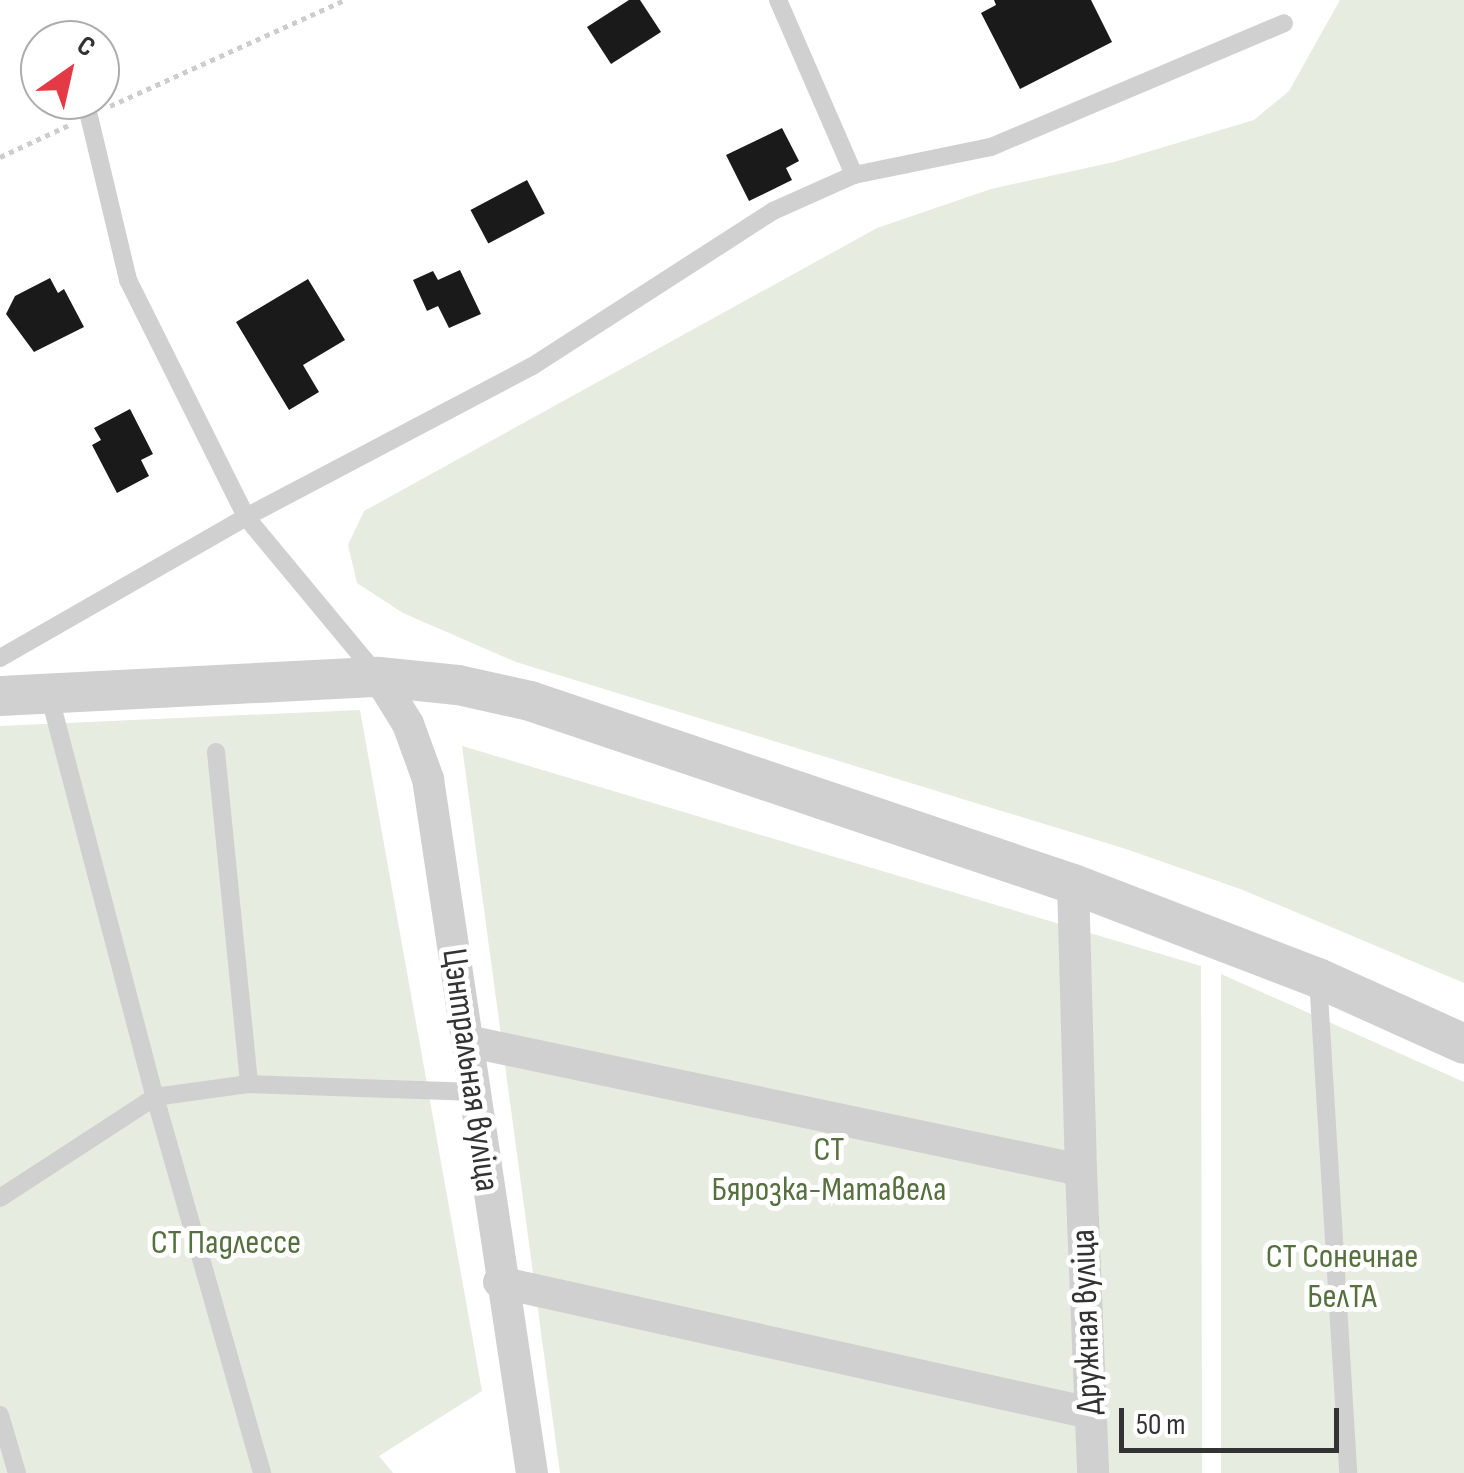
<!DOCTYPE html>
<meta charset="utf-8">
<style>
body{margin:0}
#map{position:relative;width:1464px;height:1473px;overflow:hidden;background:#fff;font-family:"Sofia Sans Condensed",sans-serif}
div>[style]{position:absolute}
.green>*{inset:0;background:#e6ecdf}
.building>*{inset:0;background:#1a1a1a;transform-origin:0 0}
.path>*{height:5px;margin-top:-2.5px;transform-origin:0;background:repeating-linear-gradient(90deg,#cdcdcd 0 5px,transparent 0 10px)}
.service>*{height:18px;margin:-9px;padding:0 9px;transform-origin:9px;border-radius:9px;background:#d0d0d0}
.minor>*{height:32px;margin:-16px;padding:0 16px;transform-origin:16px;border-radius:16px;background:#d0d0d0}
.tertiary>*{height:40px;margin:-20px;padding:0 20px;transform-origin:20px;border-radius:20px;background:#d0d0d0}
span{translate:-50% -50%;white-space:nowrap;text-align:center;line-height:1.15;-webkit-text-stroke:10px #fff;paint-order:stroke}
.street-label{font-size:35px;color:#333}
.park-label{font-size:35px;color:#56703f}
.north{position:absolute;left:20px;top:20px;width:100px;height:100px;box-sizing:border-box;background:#fff;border:2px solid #adadad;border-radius:50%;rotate:34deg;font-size:28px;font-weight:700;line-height:40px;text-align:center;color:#333}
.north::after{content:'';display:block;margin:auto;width:35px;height:45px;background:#e63946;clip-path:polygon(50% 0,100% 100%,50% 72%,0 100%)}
.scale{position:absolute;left:1119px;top:1408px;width:220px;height:45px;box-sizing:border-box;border:5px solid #333;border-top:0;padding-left:12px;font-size:30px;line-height:35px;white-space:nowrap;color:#333;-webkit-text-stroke:8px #fff;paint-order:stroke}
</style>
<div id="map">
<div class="green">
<i style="clip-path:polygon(1340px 0,1464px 0,1464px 983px,1243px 890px,1126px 849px,516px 662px,403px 613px,357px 583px,348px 545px,364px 511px,877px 228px,991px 189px,1114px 162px,1254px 120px,1289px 91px)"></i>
<i style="clip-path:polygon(360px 710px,482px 1391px,379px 1456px,393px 1473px,0 1473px,0 726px)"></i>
<i style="clip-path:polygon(462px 746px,1201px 966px,1202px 1473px,560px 1473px)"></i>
<i style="clip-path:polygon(1221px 974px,1464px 1082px,1464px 1473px,1221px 1473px)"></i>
</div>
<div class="building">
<i style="clip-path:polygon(629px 0,640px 0,661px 32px,611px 64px,587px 27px)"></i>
<i style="clip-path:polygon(994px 0,1091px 0,1112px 42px,1020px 89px,981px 13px,996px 5px)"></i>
<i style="clip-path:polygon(782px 128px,799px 161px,786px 168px,792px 180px,749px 201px,726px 155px)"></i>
<i style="left:527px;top:180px;width:38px;height:64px;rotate:62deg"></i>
<i style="clip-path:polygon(460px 270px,481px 314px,449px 328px,438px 306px,427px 311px,413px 280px,433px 271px,438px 280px)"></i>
<i style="clip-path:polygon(50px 278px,58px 293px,64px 289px,84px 327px,34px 352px,6px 314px,15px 296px)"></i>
<i style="clip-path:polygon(308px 279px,345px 340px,303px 365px,319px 392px,289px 410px,236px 322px)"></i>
<i style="clip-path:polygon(130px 409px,153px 454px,141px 460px,149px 476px,117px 493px,92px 445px,101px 440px,94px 428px)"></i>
</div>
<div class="path">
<i style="left:110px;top:106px;width:258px;rotate:-24.3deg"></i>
<i style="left:0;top:157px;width:76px;rotate:-24.9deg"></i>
</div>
<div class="service">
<i style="left:778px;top:0;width:191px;rotate:66.5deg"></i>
<i style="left:89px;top:116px;width:169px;rotate:76.6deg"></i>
<i style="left:128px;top:280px;width:265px;rotate:63.5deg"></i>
<i style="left:246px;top:517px;width:205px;rotate:50.3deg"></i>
<i style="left:0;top:658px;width:284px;rotate:-29.8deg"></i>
<i style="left:246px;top:517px;width:322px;rotate:-27.8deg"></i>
<i style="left:531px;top:367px;width:288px;rotate:-32.8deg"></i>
<i style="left:773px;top:211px;width:89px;rotate:-24deg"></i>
<i style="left:854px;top:175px;width:140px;rotate:-11.6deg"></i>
<i style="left:991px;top:147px;width:318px;rotate:-22.9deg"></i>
<i style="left:49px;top:694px;width:417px;rotate:75.3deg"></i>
<i style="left:155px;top:1097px;width:95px;rotate:-7.9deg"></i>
<i style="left:216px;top:752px;width:334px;rotate:84.3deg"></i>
<i style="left:249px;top:1084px;width:226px;rotate:2deg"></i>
<i style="left:1318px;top:978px;width:496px;rotate:86.5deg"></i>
<i style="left:0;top:1198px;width:185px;rotate:-33.1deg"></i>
<i style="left:155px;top:1097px;width:391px;rotate:74.1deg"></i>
<i style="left:0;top:1415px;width:60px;rotate:73.7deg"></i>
</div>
<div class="minor">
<i style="left:379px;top:677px;width:55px;rotate:58.3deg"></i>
<i style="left:408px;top:724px;width:59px;rotate:70deg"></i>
<i style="left:428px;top:779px;width:702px;rotate:81.48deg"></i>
<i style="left:467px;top:1041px;width:627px;rotate:11.87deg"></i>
<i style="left:1081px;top:1170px;width:286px;rotate:-91.6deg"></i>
<i style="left:1081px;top:1170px;width:303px;rotate:87.7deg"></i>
<i style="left:499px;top:1282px;width:605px;rotate:12.5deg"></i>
</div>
<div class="tertiary">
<i style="left:0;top:696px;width:379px;rotate:-2.9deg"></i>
<i style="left:379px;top:677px;width:79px;rotate:5.8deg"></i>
<i style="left:458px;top:685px;width:74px;rotate:12.5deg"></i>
<i style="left:530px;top:701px;width:573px;rotate:18.62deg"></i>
<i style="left:1073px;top:884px;width:262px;rotate:21deg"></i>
<i style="left:1318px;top:978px;width:160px;rotate:24.3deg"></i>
</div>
<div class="street-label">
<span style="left:470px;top:1070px;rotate:82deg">Цэнтральная вуліца</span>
<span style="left:1087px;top:1322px;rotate:-92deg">Дружная вуліца</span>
</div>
<div class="park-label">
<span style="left:829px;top:1170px">СТ<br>Бярозка-Матавела</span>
<span style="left:226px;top:1243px">СТ Падлессе</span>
<span style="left:1342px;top:1277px">СТ Сонечнае<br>БелТА</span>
</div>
<div class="north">С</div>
<div class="scale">50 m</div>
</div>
